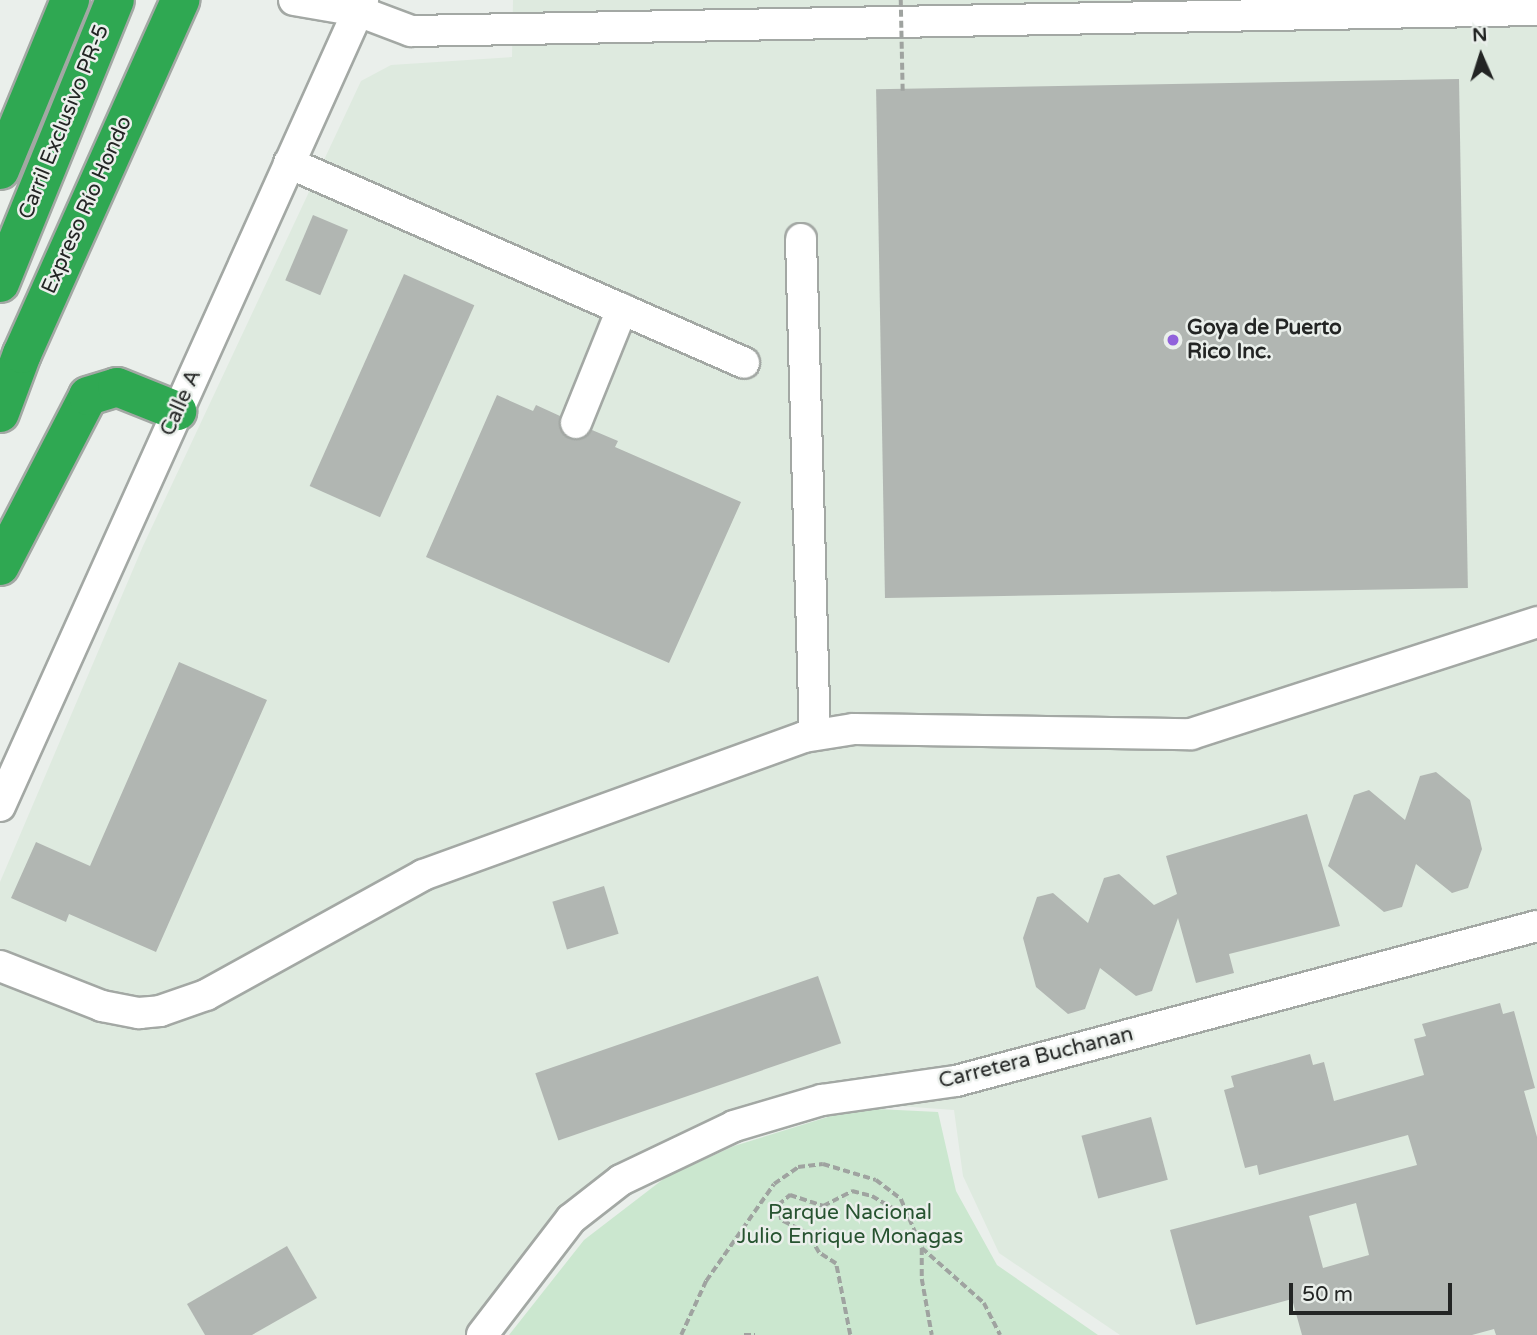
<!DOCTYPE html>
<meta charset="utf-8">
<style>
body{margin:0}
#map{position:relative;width:1537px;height:1335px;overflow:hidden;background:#eaefeb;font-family:"Varela Round",sans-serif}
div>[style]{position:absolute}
.built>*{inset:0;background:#deeadf}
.green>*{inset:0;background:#cbe7cf}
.building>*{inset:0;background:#b1b6b2;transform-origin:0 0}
.path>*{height:3.5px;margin-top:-1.75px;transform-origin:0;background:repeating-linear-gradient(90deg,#9fa3a0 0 7px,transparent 0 10.5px)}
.roads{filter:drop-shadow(2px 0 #a3a8a4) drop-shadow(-2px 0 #a3a8a4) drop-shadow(0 2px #a3a8a4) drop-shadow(0 -2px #a3a8a4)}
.minor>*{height:30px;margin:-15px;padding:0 15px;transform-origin:15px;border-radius:15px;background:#fff}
.highway>*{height:38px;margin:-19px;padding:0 19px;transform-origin:19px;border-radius:19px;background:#2fa852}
.path-bridge>*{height:3.5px;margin-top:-1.75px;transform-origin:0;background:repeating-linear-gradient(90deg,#9fa3a0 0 7px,transparent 0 10.5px)}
.dots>*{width:19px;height:19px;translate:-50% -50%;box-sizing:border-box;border:4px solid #eaefeb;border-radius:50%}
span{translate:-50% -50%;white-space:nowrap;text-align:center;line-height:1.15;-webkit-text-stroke:5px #eaefeb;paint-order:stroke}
.street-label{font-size:21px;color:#232524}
.poi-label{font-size:21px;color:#232524;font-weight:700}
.left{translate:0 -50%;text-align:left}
.park-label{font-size:21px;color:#275330}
.north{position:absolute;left:1446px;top:21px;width:70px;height:70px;-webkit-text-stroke:5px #eaefeb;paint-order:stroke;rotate:357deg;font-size:19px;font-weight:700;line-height:28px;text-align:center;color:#232524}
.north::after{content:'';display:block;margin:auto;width:24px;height:32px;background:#232524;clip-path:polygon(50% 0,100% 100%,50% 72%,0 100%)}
.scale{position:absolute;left:1289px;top:1283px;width:163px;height:32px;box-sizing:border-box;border:4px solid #232524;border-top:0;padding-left:9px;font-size:21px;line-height:24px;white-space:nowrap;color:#232524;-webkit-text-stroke:5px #eaefeb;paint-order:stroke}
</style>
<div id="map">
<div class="built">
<i style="clip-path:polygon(513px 0,1537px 0,1537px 1335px,1120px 1335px,999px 1253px,963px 1176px,954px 1110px,857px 1103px,737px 1140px,648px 1181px,576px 1233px,499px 1335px,0 1335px,0 882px,143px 546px,361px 81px,391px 65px,512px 57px)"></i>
</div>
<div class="green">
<i style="clip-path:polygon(857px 1108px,938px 1112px,956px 1191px,997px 1265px,1098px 1335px,509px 1335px,584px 1240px,666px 1177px,734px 1146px)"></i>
</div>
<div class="building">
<i style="left:1459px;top:79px;width:509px;height:583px;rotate:89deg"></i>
<i style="left:313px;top:215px;width:38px;height:71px;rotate:23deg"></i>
<i style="left:404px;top:274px;width:77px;height:232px;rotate:24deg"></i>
<i style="clip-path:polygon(497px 395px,533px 411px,536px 405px,560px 416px,559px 426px,569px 439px,579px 440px,592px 430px,618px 441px,615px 447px,741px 502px,669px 663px,426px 557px)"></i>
<i style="clip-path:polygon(179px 662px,267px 700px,156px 952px,69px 914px,66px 922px,11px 898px,36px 842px,90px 866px)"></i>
<i style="clip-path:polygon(1436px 772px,1470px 800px,1482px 849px,1468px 888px,1452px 893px,1416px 864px,1402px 907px,1384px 912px,1328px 866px,1354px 795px,1369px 790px,1405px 820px,1420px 776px)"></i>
<i style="clip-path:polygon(1307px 814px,1340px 926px,1229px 954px,1234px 973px,1196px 983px,1178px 918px,1152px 991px,1136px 996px,1100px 968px,1085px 1009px,1068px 1014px,1036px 987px,1023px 938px,1037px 897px,1053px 893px,1088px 923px,1104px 878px,1119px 874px,1154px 905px,1177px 894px,1166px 856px)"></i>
<i style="left:604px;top:886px;width:50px;height:54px;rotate:73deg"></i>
<i style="left:818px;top:976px;width:71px;height:299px;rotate:71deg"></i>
<i style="clip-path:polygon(evenodd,1500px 1003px,1503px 1014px,1514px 1011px,1535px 1088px,1524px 1091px,1537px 1137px,1537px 1335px,1496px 1335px,1494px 1329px,1472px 1335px,1302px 1335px,1292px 1299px,1196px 1325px,1170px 1230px,1417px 1165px,1408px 1135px,1259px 1175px,1257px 1165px,1245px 1168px,1224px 1090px,1234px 1087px,1231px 1076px,1310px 1054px,1313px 1065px,1324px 1062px,1334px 1101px,1424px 1075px,1414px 1039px,1426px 1036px,1422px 1024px,1500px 1003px,1356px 1203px,1369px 1255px,1323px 1268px,1309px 1216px,1356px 1203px)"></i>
<i style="left:1151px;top:1117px;width:65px;height:72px;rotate:75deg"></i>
<i style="clip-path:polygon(287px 1246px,317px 1298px,252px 1335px,205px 1335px,187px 1304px)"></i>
</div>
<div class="path">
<i style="left:922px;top:1248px;width:83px;rotate:41.6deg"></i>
<i style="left:984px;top:1303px;width:36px;rotate:63deg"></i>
<i style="left:681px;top:1335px;width:60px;rotate:-65.2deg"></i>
<i style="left:706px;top:1281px;width:118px;rotate:-55deg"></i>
<i style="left:774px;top:1184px;width:29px;rotate:-35deg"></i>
<i style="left:798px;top:1167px;width:25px;rotate:-7deg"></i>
<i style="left:823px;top:1164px;width:55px;rotate:16.8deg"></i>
<i style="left:876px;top:1180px;width:31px;rotate:37deg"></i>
<i style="left:901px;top:1199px;width:53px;rotate:66.8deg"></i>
<i style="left:922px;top:1248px;width:31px;rotate:90deg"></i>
<i style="left:922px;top:1279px;width:57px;rotate:79.9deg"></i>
<i style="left:744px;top:1335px;width:11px"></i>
<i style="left:850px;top:1335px;width:72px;rotate:-101.2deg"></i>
<i style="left:836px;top:1264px;width:20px;rotate:-147deg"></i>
<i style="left:819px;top:1253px;width:22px;rotate:-120deg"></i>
<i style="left:808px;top:1234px;width:30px;rotate:-153deg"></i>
<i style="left:781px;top:1220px;width:15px;rotate:-101deg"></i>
<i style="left:778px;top:1205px;width:16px;rotate:-40deg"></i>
<i style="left:790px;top:1195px;width:35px;rotate:18deg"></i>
<i style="left:823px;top:1206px;width:33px;rotate:-27deg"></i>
<i style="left:852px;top:1191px;width:21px;rotate:14deg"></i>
<i style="left:872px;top:1196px;width:45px;rotate:30.5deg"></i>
</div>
<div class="roads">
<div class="minor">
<i style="left:294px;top:0;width:65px;rotate:9.8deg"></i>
<i style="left:358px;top:11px;width:57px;rotate:20.7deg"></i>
<i style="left:411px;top:31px;width:1126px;rotate:-1.07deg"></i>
<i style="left:289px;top:163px;width:497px;rotate:23.7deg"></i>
<i style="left:801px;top:239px;width:495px;rotate:88.4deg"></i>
<i style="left:576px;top:423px;width:123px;rotate:-68deg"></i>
<i style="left:0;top:806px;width:884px;rotate:-65.75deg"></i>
<i style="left:0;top:966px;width:110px;rotate:21.4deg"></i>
<i style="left:102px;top:1006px;width:38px;rotate:11deg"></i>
<i style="left:139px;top:1013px;width:21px;rotate:-5deg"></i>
<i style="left:160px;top:1011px;width:49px;rotate:-19.2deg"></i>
<i style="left:206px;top:995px;width:248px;rotate:-28.9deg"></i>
<i style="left:423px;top:875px;width:405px;rotate:-19.9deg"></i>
<i style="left:804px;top:737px;width:51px;rotate:-9.1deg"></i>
<i style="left:854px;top:729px;width:337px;rotate:0.9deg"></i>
<i style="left:1191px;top:734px;width:364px;rotate:-17.9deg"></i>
<i style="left:482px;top:1335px;width:146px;rotate:-52.5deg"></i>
<i style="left:571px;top:1219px;width:63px;rotate:-38deg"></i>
<i style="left:621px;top:1180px;width:125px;rotate:-25.5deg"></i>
<i style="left:734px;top:1126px;width:92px;rotate:-16.5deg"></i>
<i style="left:822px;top:1100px;width:135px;rotate:-8.1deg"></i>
<i style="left:956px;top:1081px;width:601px;rotate:-14.94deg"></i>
</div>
<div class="highway">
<i style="left:0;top:170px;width:184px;rotate:-67.6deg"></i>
<i style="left:0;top:283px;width:305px;rotate:-67.9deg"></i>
<i style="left:0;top:413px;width:63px;rotate:-69.6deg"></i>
<i style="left:22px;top:354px;width:388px;rotate:-65.9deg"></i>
<i style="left:0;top:566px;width:191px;rotate:-62.6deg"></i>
<i style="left:88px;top:396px;width:30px;rotate:-17deg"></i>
<i style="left:117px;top:387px;width:65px;rotate:21.8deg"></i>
</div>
</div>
<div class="path-bridge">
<i style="left:901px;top:0;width:92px;rotate:88.8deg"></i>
</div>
<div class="dots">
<i style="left:1173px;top:340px;background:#9061db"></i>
</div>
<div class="street-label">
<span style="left:64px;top:122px;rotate:-68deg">Carril Exclusivo PR-5</span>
<span style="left:87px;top:205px;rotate:-66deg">Expreso Río Hondo</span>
<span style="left:181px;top:403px;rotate:-66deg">Calle A</span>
<span style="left:1036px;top:1058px;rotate:-14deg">Carretera Buchanan</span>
</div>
<div class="poi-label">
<span class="left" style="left:1187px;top:340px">Goya de Puerto<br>Rico Inc.</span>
</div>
<div class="park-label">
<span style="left:850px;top:1225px">Parque Nacional<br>Julio Enrique Monagas</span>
</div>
<div class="north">N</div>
<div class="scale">50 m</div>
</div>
